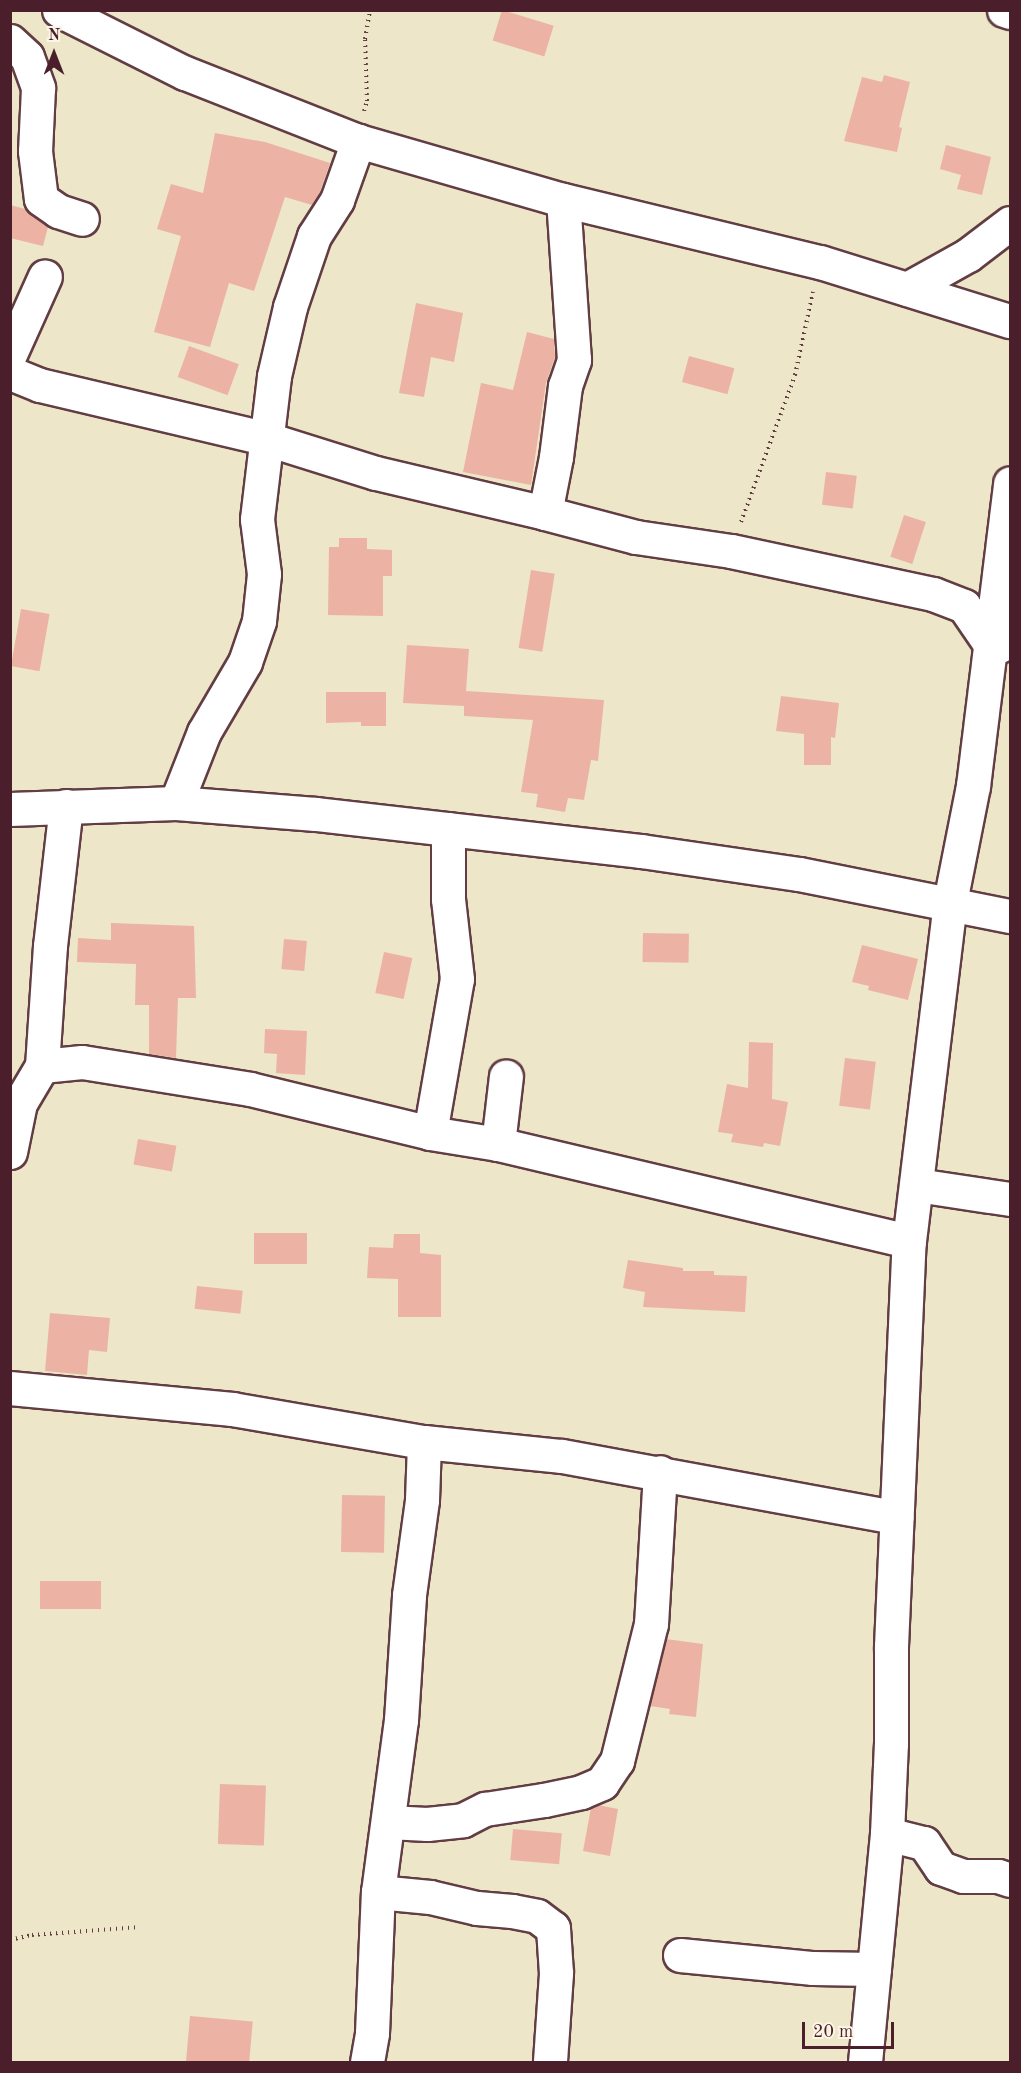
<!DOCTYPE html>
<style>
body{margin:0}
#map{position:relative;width:1021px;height:2073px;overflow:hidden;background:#ede6c8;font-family:"Old Standard TT",serif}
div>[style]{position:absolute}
.building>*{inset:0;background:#ecb3a5;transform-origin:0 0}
.path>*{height:4px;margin-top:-2px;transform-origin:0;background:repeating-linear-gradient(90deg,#623d43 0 1.5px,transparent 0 6px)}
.roads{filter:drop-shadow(2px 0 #623d43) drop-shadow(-2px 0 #623d43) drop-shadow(0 2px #623d43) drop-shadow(0 -2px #623d43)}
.minor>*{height:33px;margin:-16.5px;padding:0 16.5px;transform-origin:16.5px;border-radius:16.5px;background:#fff}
span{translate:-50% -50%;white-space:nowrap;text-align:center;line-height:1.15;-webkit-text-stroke:6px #fcf5e5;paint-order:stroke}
.frame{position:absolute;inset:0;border:12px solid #4a1f2b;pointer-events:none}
.north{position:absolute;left:24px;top:24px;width:60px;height:60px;-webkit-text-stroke:4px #fcf5e5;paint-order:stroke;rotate:0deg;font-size:16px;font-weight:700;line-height:24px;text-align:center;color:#4a1f2b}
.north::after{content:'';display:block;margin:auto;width:21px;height:27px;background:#4a1f2b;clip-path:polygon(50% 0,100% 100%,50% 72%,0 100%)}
.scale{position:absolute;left:802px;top:2022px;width:92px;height:27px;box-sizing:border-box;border:3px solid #4a1f2b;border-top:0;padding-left:8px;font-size:18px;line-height:21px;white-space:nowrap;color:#4a1f2b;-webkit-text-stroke:4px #fcf5e5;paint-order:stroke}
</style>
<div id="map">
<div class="building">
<i style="left:502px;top:10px;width:54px;height:32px;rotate:17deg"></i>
<i style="clip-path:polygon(884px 75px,910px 82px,899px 127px,902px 128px,897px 152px,844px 141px,862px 77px,882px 82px)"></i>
<i style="clip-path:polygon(215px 133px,265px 142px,330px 163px,320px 192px,312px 205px,285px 197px,254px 291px,229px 283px,210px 347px,154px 332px,181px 236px,157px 229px,171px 184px,203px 193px)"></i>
<i style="clip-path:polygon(946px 145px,991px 157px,982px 195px,957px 189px,961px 175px,940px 169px)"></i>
<i style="clip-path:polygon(10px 205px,25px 209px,48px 227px,43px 246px,10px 238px)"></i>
<i style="clip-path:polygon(416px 303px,463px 313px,454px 362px,431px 357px,424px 397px,399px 393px)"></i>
<i style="clip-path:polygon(527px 332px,554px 339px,555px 357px,546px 383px,531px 485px,463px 472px,481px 383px,513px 390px)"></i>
<i style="left:189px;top:346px;width:53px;height:33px;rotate:20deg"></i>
<i style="left:689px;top:356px;width:47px;height:27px;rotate:15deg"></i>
<i style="left:826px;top:472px;width:31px;height:33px;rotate:7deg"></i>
<i style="left:904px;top:515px;width:23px;height:44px;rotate:18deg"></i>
<i style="clip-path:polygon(339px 538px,367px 538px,367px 549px,392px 550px,392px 576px,383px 576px,383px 616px,328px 615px,329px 547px,339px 547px)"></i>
<i style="left:531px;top:570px;width:24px;height:79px;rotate:9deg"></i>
<i style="left:21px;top:609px;width:29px;height:58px;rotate:10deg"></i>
<i style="clip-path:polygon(407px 645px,469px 649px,466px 691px,604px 700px,598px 761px,591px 760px,584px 800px,568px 798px,565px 812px,536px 807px,538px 794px,521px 792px,533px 720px,464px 716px,464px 706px,403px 703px)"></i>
<i style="clip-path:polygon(326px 692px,386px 692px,386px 726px,361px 726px,361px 722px,326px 723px)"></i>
<i style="clip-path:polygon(781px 696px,839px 703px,835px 738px,831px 737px,831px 765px,804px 765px,804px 734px,776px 731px)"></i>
<i style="clip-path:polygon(111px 923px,194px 926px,196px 998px,178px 998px,176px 1058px,149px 1054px,149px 1005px,135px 1005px,136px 964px,77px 962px,78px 938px,111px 940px)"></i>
<i style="left:643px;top:933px;width:46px;height:29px;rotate:1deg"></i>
<i style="left:284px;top:939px;width:23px;height:30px;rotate:5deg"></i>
<i style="clip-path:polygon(862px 945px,918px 959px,908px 1000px,868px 990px,869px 986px,852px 982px)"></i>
<i style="left:384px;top:952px;width:29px;height:42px;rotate:12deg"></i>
<i style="clip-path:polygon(265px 1029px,307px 1031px,305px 1075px,276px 1073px,277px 1054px,264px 1053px)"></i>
<i style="clip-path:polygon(749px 1042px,773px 1043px,772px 1099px,788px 1102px,780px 1146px,764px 1143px,763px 1147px,731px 1142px,733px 1134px,718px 1132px,727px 1084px,748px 1088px)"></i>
<i style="left:845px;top:1058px;width:31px;height:48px;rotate:7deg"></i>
<i style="left:138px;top:1139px;width:39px;height:26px;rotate:10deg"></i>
<i style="left:254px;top:1233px;width:53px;height:31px"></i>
<i style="clip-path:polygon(394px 1234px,420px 1234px,420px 1253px,441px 1255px,441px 1317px,398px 1317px,398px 1279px,367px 1278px,369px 1247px,393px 1248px)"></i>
<i style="clip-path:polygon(628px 1260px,683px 1268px,683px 1271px,714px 1271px,714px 1275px,747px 1276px,745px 1312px,643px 1307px,645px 1292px,623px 1288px)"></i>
<i style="left:197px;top:1286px;width:46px;height:23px;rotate:6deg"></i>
<i style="clip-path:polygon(50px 1313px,110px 1318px,107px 1352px,89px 1350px,87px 1375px,45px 1371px)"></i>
<i style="left:342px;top:1495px;width:43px;height:57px;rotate:1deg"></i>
<i style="left:40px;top:1581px;width:61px;height:28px"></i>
<i style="clip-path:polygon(666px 1639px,703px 1644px,696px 1717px,669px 1714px,670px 1709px,650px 1706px)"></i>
<i style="left:220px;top:1784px;width:46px;height:60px;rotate:2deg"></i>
<i style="clip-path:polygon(598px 1805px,618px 1809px,610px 1856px,583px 1851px,591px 1808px)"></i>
<i style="left:513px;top:1829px;width:49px;height:31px;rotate:5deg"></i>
<i style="left:190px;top:2016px;width:63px;height:46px;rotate:5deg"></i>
</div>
<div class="path">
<i style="left:364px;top:111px;width:10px;rotate:-73deg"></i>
<i style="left:367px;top:101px;width:62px;rotate:-91.8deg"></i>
<i style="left:365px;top:39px;width:29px;rotate:-80deg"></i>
<i style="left:741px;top:522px;width:157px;rotate:-69.8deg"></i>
<i style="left:795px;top:375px;width:85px;rotate:-77.8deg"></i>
<i style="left:10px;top:1940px;width:23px;rotate:-13deg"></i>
<i style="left:32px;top:1935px;width:108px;rotate:-4.2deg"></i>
</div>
<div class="roads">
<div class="minor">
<i style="left:59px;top:10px;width:141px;rotate:26.6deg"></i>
<i style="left:185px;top:73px;width:186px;rotate:21.5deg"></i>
<i style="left:358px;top:141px;width:213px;rotate:16.1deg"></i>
<i style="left:563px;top:200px;width:264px;rotate:13.6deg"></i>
<i style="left:820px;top:262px;width:199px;rotate:17.3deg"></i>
<i style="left:1004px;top:10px;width:6px;rotate:18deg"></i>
<i style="left:10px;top:41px;width:23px;rotate:43deg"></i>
<i style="left:27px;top:57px;width:33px;rotate:70deg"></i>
<i style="left:38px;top:88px;width:63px;rotate:92.7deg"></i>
<i style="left:35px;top:151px;width:48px;rotate:82.9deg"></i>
<i style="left:41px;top:199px;width:21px;rotate:35deg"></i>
<i style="left:58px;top:211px;width:25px;rotate:18deg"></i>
<i style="left:907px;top:289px;width:70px;rotate:-29.1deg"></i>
<i style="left:968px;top:255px;width:53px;rotate:-37.3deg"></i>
<i style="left:10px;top:354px;width:85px;rotate:-65.8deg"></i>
<i style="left:10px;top:373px;width:32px;rotate:22deg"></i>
<i style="left:40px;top:385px;width:230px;rotate:13.3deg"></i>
<i style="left:264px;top:438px;width:117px;rotate:17.4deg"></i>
<i style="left:376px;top:473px;width:174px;rotate:13.3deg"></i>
<i style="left:545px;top:513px;width:94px;rotate:14.8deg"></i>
<i style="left:636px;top:537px;width:96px;rotate:8.4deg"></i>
<i style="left:731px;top:551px;width:207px;rotate:12deg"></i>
<i style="left:933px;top:594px;width:33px;rotate:21deg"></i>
<i style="left:964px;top:606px;width:46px;rotate:55.6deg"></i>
<i style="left:990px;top:644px;width:10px;rotate:11deg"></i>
<i style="left:545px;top:513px;width:57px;rotate:-78.9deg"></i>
<i style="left:556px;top:457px;width:72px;rotate:-82.8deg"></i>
<i style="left:565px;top:386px;width:28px;rotate:-71deg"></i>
<i style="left:574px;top:360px;width:160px;rotate:-93.9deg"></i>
<i style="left:176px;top:803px;width:76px;rotate:-68.5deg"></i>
<i style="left:204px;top:732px;width:81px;rotate:-59.6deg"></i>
<i style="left:245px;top:662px;width:43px;rotate:-71.1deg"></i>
<i style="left:259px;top:621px;width:47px;rotate:-83.9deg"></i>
<i style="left:264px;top:574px;width:55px;rotate:-97.3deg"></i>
<i style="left:257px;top:519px;width:144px;rotate:-83.2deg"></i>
<i style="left:274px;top:376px;width:71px;rotate:-76.9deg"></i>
<i style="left:290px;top:307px;width:75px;rotate:-71.3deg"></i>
<i style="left:314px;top:236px;width:43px;rotate:-57.4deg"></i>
<i style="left:337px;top:200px;width:63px;rotate:-70.4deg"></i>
<i style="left:10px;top:809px;width:166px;rotate:-2.1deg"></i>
<i style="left:176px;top:803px;width:140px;rotate:4.5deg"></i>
<i style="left:316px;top:814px;width:327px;rotate:6.5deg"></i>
<i style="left:641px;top:851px;width:160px;rotate:8.3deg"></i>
<i style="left:799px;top:874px;width:215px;rotate:11.3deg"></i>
<i style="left:42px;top:1066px;width:40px;rotate:-5.7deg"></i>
<i style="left:82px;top:1062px;width:170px;rotate:9.1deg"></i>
<i style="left:250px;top:1089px;width:185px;rotate:13.7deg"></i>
<i style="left:430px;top:1133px;width:69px;rotate:9.2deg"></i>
<i style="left:498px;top:1144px;width:422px;rotate:13.3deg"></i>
<i style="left:430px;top:1133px;width:156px;rotate:-80.1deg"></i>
<i style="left:457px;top:979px;width:81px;rotate:-96.4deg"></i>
<i style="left:448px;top:899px;width:70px;rotate:-90deg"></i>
<i style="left:498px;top:1144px;width:68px;rotate:-83.3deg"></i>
<i style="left:10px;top:1152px;width:50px;rotate:-78.5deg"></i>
<i style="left:20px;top:1103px;width:43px;rotate:-59.3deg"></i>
<i style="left:42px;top:1066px;width:120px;rotate:-86.2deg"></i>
<i style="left:50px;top:946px;width:141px;rotate:-83.5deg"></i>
<i style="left:917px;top:1185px;width:94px;rotate:8.6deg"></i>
<i style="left:10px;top:1388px;width:223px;rotate:5.4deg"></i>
<i style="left:232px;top:1409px;width:195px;rotate:9.8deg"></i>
<i style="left:424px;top:1442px;width:139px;rotate:5.8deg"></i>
<i style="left:562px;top:1456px;width:340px;rotate:10.4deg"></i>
<i style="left:388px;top:1822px;width:39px;rotate:3deg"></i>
<i style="left:427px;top:1824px;width:36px;rotate:-6deg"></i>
<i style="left:463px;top:1820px;width:25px;rotate:-27deg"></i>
<i style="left:485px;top:1809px;width:60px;rotate:-8.7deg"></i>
<i style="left:544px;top:1800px;width:38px;rotate:-12deg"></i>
<i style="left:581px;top:1792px;width:23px;rotate:-23deg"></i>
<i style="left:602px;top:1783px;width:27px;rotate:-56deg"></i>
<i style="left:617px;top:1761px;width:141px;rotate:-76.1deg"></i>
<i style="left:651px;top:1624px;width:152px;rotate:-86.6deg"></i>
<i style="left:887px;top:1834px;width:38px;rotate:14deg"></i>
<i style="left:924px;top:1843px;width:30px;rotate:56deg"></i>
<i style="left:941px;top:1868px;width:23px;rotate:20deg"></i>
<i style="left:963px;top:1876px;width:35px"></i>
<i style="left:998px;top:1876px;width:13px;rotate:18deg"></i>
<i style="left:378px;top:1892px;width:52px;rotate:5.5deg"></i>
<i style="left:430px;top:1897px;width:48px;rotate:13.2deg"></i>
<i style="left:477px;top:1908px;width:35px;rotate:5deg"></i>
<i style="left:512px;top:1911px;width:25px;rotate:11deg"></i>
<i style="left:537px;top:1916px;width:20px;rotate:37deg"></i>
<i style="left:553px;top:1928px;width:45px;rotate:86.2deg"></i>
<i style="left:556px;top:1973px;width:89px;rotate:93.9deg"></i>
<i style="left:680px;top:1955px;width:134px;rotate:5.6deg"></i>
<i style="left:813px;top:1968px;width:61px;rotate:0.9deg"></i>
<i style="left:367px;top:2062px;width:29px;rotate:-80deg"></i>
<i style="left:372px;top:2033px;width:141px;rotate:-87.6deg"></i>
<i style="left:378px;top:1892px;width:174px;rotate:-82.4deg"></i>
<i style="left:401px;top:1720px;width:125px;rotate:-86.3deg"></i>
<i style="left:409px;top:1595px;width:96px;rotate:-82.2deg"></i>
<i style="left:422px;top:1500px;width:58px;rotate:-88deg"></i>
<i style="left:865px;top:2062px;width:229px;rotate:-84.5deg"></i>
<i style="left:887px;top:1834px;width:90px;rotate:-87.5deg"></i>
<i style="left:891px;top:1744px;width:98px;rotate:-90deg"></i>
<i style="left:891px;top:1646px;width:405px;rotate:-87.5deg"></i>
<i style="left:909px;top:1241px;width:341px;rotate:-83.1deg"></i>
<i style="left:950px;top:902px;width:118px;rotate:-78.8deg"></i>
<i style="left:973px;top:786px;width:305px;rotate:-83deg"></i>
</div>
</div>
<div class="frame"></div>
<div class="north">N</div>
<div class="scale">20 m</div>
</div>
